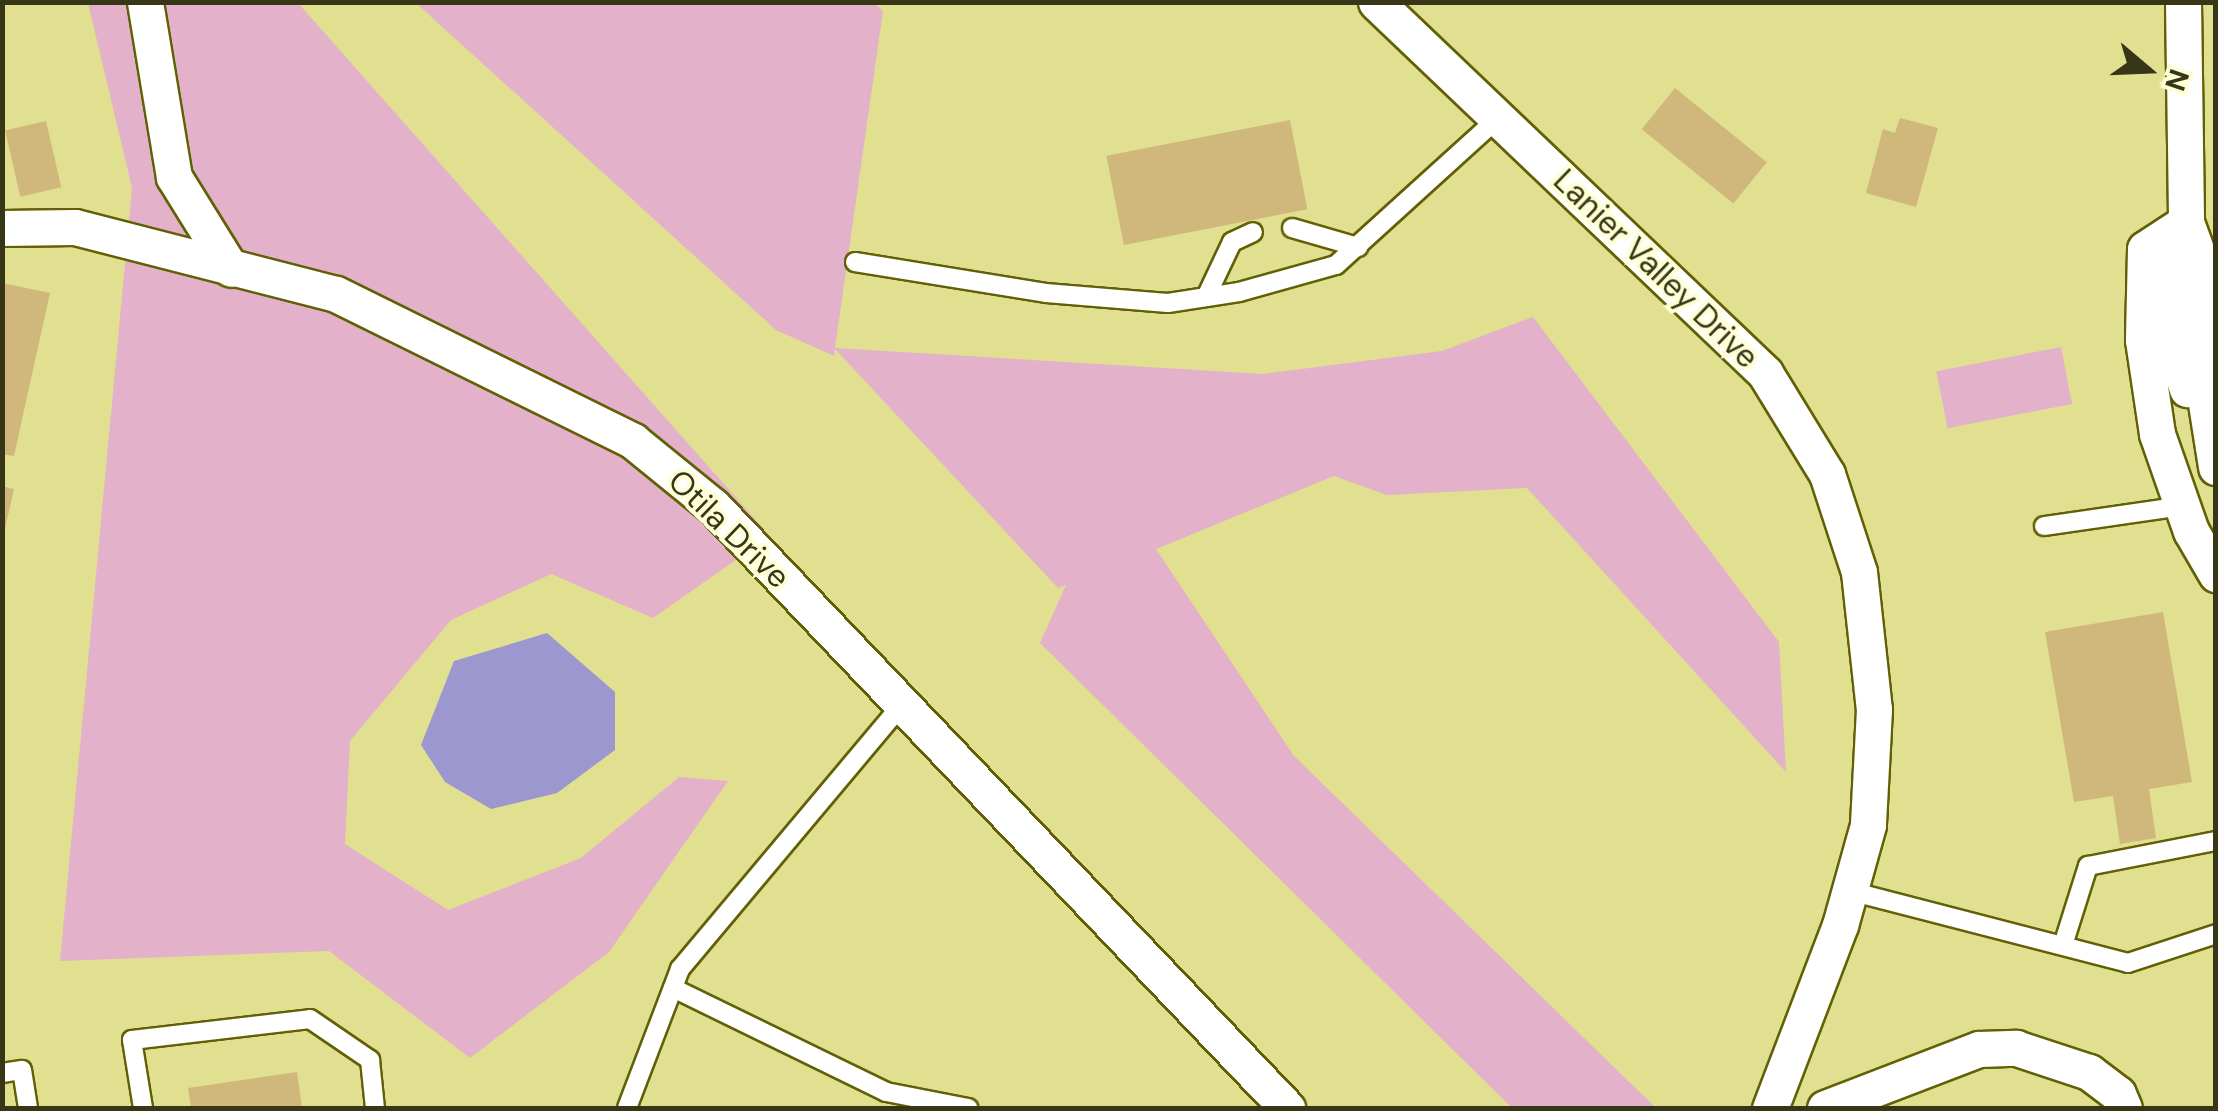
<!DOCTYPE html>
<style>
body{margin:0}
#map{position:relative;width:2218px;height:1111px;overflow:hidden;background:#e0e090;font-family:"DM Sans",sans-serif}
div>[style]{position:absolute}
.green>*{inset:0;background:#e4b1ca;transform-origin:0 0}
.water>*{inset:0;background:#9c97cf}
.building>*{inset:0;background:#d0b77c;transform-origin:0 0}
.roads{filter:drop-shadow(2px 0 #626004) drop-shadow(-2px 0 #626004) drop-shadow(0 2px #626004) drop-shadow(0 -2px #626004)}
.service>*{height:18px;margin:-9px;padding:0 9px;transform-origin:9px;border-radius:9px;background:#fff}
.minor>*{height:35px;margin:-17.5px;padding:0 17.5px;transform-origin:17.5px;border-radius:17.5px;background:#fff}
span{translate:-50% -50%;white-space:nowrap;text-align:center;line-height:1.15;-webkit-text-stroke:8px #fefed7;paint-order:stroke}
.street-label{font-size:32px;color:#373616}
.frame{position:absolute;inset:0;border:5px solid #373616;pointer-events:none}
.north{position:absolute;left:2098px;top:20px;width:100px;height:100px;-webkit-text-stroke:8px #fefed7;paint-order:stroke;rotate:109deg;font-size:28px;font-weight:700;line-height:40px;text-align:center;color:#373616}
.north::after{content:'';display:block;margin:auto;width:35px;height:45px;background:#373616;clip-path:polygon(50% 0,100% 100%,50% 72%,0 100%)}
</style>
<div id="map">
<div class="green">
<i style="clip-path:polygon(88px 3px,298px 3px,770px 536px,653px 618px,551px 574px,451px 620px,350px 741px,345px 844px,448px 910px,581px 858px,679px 777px,728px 781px,609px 952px,470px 1058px,329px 951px,60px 961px,132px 188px)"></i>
<i style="clip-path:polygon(416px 3px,874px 3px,883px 11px,835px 348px,1263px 374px,1442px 351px,1533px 317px,1779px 642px,1786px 772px,1527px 488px,1387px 495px,1334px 476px,1156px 549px,1294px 756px,1656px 1108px,1512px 1108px,1040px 643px,1066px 585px,1058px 588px,835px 349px,834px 356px,776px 330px)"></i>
<i style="left:2061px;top:347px;width:58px;height:127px;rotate:79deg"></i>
</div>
<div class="water">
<i style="clip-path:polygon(547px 633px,615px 692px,615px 750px,557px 793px,491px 809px,445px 782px,421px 745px,454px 661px)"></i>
</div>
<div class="building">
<i style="left:1675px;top:88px;width:118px;height:53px;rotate:39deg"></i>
<i style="clip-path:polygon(1900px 118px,1938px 128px,1916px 207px,1866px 193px,1883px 129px,1895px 133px)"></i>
<i style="left:1290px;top:120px;width:91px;height:187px;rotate:79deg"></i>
<i style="left:46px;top:121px;width:68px;height:42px;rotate:77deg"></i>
<i style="clip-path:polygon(2px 283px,50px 293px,14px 456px,2px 454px)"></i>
<i style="clip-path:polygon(2px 486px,14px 489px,4px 533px,2px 533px)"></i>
<i style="clip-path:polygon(2163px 612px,2192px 782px,2149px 789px,2156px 838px,2120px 844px,2113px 796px,2074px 802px,2045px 632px)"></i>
<i style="clip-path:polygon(297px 1072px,302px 1108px,191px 1108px,188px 1088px)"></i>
</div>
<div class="roads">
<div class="service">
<i style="left:1292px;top:228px;width:69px;rotate:16.1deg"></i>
<i style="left:855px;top:262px;width:193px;rotate:9.2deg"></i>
<i style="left:1046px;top:293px;width:122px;rotate:4.7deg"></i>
<i style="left:1168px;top:303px;width:72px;rotate:-8.8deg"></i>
<i style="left:1239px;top:292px;width:101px;rotate:-15.6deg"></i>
<i style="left:1336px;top:265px;width:219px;rotate:-42.2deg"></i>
<i style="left:1206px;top:297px;width:61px;rotate:-64.7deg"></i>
<i style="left:1232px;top:242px;width:23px;rotate:-25deg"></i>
<i style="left:2044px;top:526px;width:139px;rotate:-8.2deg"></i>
<i style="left:1850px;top:891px;width:287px;rotate:14.5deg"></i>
<i style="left:2128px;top:963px;width:93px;rotate:-18.2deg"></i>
<i style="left:2064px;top:942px;width:80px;rotate:-72.5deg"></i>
<i style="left:2088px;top:866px;width:130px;rotate:-11.1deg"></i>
<i style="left:673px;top:988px;width:237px;rotate:26deg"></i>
<i style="left:886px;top:1092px;width:84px;rotate:11deg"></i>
<i style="left:2px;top:1073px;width:20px;rotate:-9deg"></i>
<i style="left:22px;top:1070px;width:38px;rotate:81deg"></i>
<i style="left:143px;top:1108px;width:69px;rotate:-99.2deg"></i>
<i style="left:132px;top:1040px;width:179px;rotate:-6.7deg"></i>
<i style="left:310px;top:1019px;width:73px;rotate:34.3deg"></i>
<i style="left:370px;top:1060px;width:48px;rotate:84.1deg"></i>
<i style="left:627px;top:1108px;width:149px;rotate:-69.1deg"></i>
<i style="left:680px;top:969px;width:346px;rotate:-50deg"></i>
</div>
<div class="minor">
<i style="left:145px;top:2px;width:177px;rotate:80.6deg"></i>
<i style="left:174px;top:177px;width:108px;rotate:58.2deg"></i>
<i style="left:1376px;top:2px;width:538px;rotate:43.64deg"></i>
<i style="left:1765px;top:373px;width:119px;rotate:58.5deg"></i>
<i style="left:1827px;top:474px;width:103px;rotate:71.9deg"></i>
<i style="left:1859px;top:572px;width:138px;rotate:83.8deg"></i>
<i style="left:1874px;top:709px;width:116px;rotate:93deg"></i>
<i style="left:1868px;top:825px;width:104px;rotate:105.6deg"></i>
<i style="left:1840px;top:925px;width:196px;rotate:110.9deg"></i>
<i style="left:2183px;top:2px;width:220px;rotate:89.2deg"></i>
<i style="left:2186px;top:222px;width:37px;rotate:70deg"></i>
<i style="left:2199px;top:257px;width:77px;rotate:93deg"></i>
<i style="left:2195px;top:334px;width:135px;rotate:81deg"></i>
<i style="left:2186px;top:222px;width:49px;rotate:146.6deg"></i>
<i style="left:2145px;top:249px;width:91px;rotate:91.3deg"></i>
<i style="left:2143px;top:340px;width:95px;rotate:81.5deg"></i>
<i style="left:2157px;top:434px;width:103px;rotate:70.7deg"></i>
<i style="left:2191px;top:531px;width:50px;rotate:59.8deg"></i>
<i style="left:2186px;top:222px;width:35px;rotate:114deg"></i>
<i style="left:2172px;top:254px;width:85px;rotate:91.3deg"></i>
<i style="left:2170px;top:339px;width:53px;rotate:71.2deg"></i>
<i style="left:2px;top:228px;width:73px;rotate:-0.8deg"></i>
<i style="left:75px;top:227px;width:269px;rotate:14.4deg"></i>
<i style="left:336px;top:294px;width:331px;rotate:26.3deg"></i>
<i style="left:633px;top:441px;width:103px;rotate:39.1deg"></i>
<i style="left:713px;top:506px;width:832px;rotate:46.36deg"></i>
<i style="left:1825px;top:1108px;width:165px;rotate:-21deg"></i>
<i style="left:1979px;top:1049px;width:37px;rotate:-2deg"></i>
<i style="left:2016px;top:1048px;width:77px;rotate:18.2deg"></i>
<i style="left:2089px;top:1072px;width:36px;rotate:37deg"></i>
<i style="left:2118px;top:1094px;width:15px;rotate:67deg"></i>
</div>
</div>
<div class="street-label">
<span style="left:1656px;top:269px;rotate:44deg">Lanier Valley Drive</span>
<span style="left:729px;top:529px;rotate:44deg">Otila Drive</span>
</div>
<div class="frame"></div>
<div class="north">N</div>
</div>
